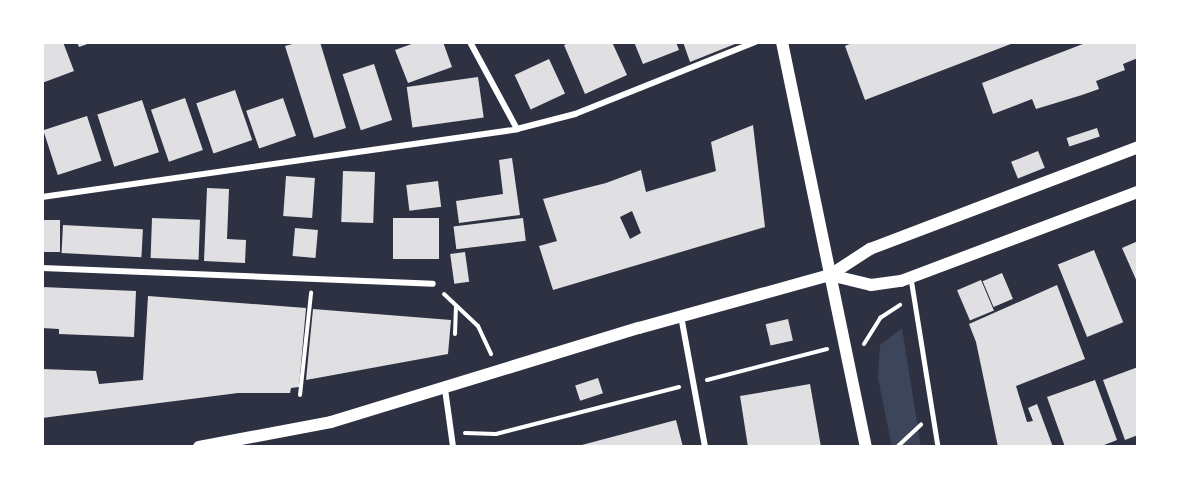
<!DOCTYPE html>
<style>
body{margin:0}
#map{position:relative;width:1180px;height:489px;overflow:hidden;background:#2d3142;font-family:Ubuntu,sans-serif}
div>[style]{position:absolute}
.green>*{inset:0;background:#3c4559}
.building>*{inset:0;background:#e0e0e3;transform-origin:0 0}
.path>*{height:4px;margin:-2px;padding:0 2px;transform-origin:2px;border-radius:2px;background:#fff}
.service>*{height:4.5px;margin:-2.25px;padding:0 2.25px;transform-origin:2.25px;border-radius:2.25px;background:#fff}
.minor>*{height:6px;margin:-3px;padding:0 3px;transform-origin:3px;border-radius:3px;background:#fff}
.secondary>*{height:12px;margin:-6px;padding:0 6px;transform-origin:6px;border-radius:6px;background:#fff}
span{translate:-50% -50%;white-space:nowrap;text-align:center;line-height:1.15;-webkit-text-stroke:4.5px #fff;paint-order:stroke}
.frame{position:absolute;inset:0;border:44px solid #fff;pointer-events:none}
</style>
<div id="map">
<div class="green">
<i style="clip-path:polygon(902px 328px,921px 447px,892px 447px,878px 378px,880px 345px)"></i>
</div>
<div class="building">
<i style="clip-path:polygon(42px 42px,63px 42px,74px 71px,42px 83px)"></i>
<i style="clip-path:polygon(77px 42px,93px 42px,79px 47px)"></i>
<i style="clip-path:polygon(300px 42px,320px 42px,346px 128px,314px 138px,285px 46px)"></i>
<i style="clip-path:polygon(417px 42px,443px 42px,452px 67px,408px 83px,395px 50px)"></i>
<i style="clip-path:polygon(571px 42px,612px 42px,627px 75px,585px 94px,564px 45px)"></i>
<i style="clip-path:polygon(634px 42px,676px 42px,679px 50px,643px 64px)"></i>
<i style="clip-path:polygon(683px 42px,740px 42px,690px 62px)"></i>
<i style="clip-path:polygon(854px 42px,1016px 42px,865px 100px,845px 46px)"></i>
<i style="clip-path:polygon(1088px 42px,1138px 42px,1138px 58px,1123px 64px,1125px 70px,1096px 81px,1099px 89px,1082px 95px,1036px 109px,1032px 99px,993px 114px,982px 83px)"></i>
<i style="left:549px;top:59px;width:38px;height:38px;rotate:65deg"></i>
<i style="left:374px;top:64px;width:59px;height:33px;rotate:72deg"></i>
<i style="left:478px;top:77px;width:41px;height:72px;rotate:82deg"></i>
<i style="left:235px;top:90px;width:53px;height:41px;rotate:71deg"></i>
<i style="left:185px;top:98px;width:55px;height:36px;rotate:71deg"></i>
<i style="left:283px;top:98px;width:40px;height:39px;rotate:71deg"></i>
<i style="left:142px;top:100px;width:55px;height:47px;rotate:72deg"></i>
<i style="left:87px;top:116px;width:47px;height:46px;rotate:72deg"></i>
<i style="clip-path:polygon(evenodd,753px 125px,765px 227px,553px 290px,539px 246px,557px 241px,543px 199px,606px 183px,641px 170px,646px 192px,716px 171px,711px 142px,753px 125px,632px 211px,641px 233px,630px 239px,620px 217px,632px 211px)"></i>
<i style="left:1097px;top:128px;width:9px;height:32px;rotate:72deg"></i>
<i style="left:1038px;top:151px;width:18px;height:29px;rotate:68deg"></i>
<i style="clip-path:polygon(512px 158px,520px 215px,459px 223px,456px 201px,503px 194px,499px 160px)"></i>
<i style="left:343px;top:171px;width:32px;height:51px;rotate:2deg"></i>
<i style="left:286px;top:176px;width:29px;height:40px;rotate:4deg"></i>
<i style="left:438px;top:181px;width:26px;height:32px;rotate:83deg"></i>
<i style="clip-path:polygon(207px 188px,229px 189px,227px 239px,246px 240px,245px 263px,204px 261px)"></i>
<i style="left:152px;top:218px;width:48px;height:40px;rotate:2deg"></i>
<i style="left:439px;top:218px;width:41px;height:46px;rotate:90deg"></i>
<i style="left:523px;top:218px;width:23px;height:70px;rotate:83deg"></i>
<i style="left:42px;top:220px;width:18px;height:32px"></i>
<i style="left:63px;top:225px;width:80px;height:28px;rotate:3deg"></i>
<i style="left:295px;top:228px;width:23px;height:28px;rotate:5deg"></i>
<i style="clip-path:polygon(1138px 241px,1138px 284px,1122px 248px)"></i>
<i style="left:1094px;top:250px;width:78px;height:39px;rotate:68deg"></i>
<i style="left:465px;top:252px;width:30px;height:15px;rotate:82deg"></i>
<i style="left:1002px;top:273px;width:28px;height:21px;rotate:67deg"></i>
<i style="left:981px;top:280px;width:33px;height:26px;rotate:67deg"></i>
<i style="clip-path:polygon(1057px 285px,1085px 359px,1016px 386px,1027px 422px,1033px 421px,1028px 408px,1037px 404px,1053px 447px,998px 447px,976px 342px,969px 324px)"></i>
<i style="clip-path:polygon(42px 287px,136px 291px,134px 337px,59px 334px,59px 329px,42px 328px)"></i>
<i style="clip-path:polygon(148px 296px,306px 308px,299px 387px,291px 388px,290px 393px,238px 393px,42px 418px,42px 369px,96px 371px,99px 384px,143px 380px)"></i>
<i style="clip-path:polygon(313px 309px,451px 320px,448px 354px,306px 380px)"></i>
<i style="left:788px;top:319px;width:22px;height:23px;rotate:77deg"></i>
<i style="clip-path:polygon(1138px 367px,1138px 435px,1125px 440px,1103px 380px)"></i>
<i style="left:598px;top:378px;width:16px;height:24px;rotate:72deg"></i>
<i style="clip-path:polygon(1095px 380px,1117px 440px,1099px 447px,1065px 447px,1047px 397px)"></i>
<i style="clip-path:polygon(810px 384px,821px 447px,748px 447px,740px 396px)"></i>
<i style="clip-path:polygon(676px 420px,683px 447px,578px 447px,578px 446px)"></i>
</div>
<div class="path">
<i style="left:444px;top:294px;width:47px;rotate:43.3deg"></i>
<i style="left:478px;top:326px;width:31px;rotate:65deg"></i>
<i style="left:455px;top:334px;width:27px;rotate:-88deg"></i>
<i style="left:864px;top:344px;width:31px;rotate:-58deg"></i>
<i style="left:880px;top:318px;width:24px;rotate:-33deg"></i>
<i style="left:707px;top:380px;width:124px;rotate:-14.5deg"></i>
<i style="left:300px;top:395px;width:103px;rotate:-83.8deg"></i>
<i style="left:465px;top:433px;width:31px;rotate:2deg"></i>
<i style="left:496px;top:434px;width:189px;rotate:-14.4deg"></i>
<i style="left:897px;top:447px;width:33px;rotate:-43deg"></i>
</div>
<div class="service">
<i style="left:911px;top:278px;width:171px;rotate:80.9deg"></i>
</div>
<div class="minor">
<i style="left:470px;top:42px;width:99px;rotate:61.6deg"></i>
<i style="left:42px;top:197px;width:480px;rotate:-8.1deg"></i>
<i style="left:517px;top:129px;width:60px;rotate:-14.5deg"></i>
<i style="left:575px;top:114px;width:194px;rotate:-21.8deg"></i>
<i style="left:42px;top:268px;width:391px;rotate:2.3deg"></i>
<i style="left:681px;top:316px;width:133px;rotate:79.6deg"></i>
<i style="left:445px;top:389px;width:59px;rotate:82.1deg"></i>
</div>
<div class="secondary">
<i style="left:782px;top:42px;width:414px;rotate:78.3deg"></i>
<i style="left:830px;top:275px;width:42px;rotate:13.7deg"></i>
<i style="left:871px;top:285px;width:30px;rotate:-8deg"></i>
<i style="left:901px;top:281px;width:253px;rotate:-20.6deg"></i>
<i style="left:199px;top:447px;width:134px;rotate:-10.7deg"></i>
<i style="left:331px;top:422px;width:322px;rotate:-17deg"></i>
<i style="left:639px;top:328px;width:198px;rotate:-15.5deg"></i>
<i style="left:830px;top:275px;width:48px;rotate:-33deg"></i>
<i style="left:870px;top:249px;width:287px;rotate:-20.8deg"></i>
</div>
<div class="frame"></div>
</div>
